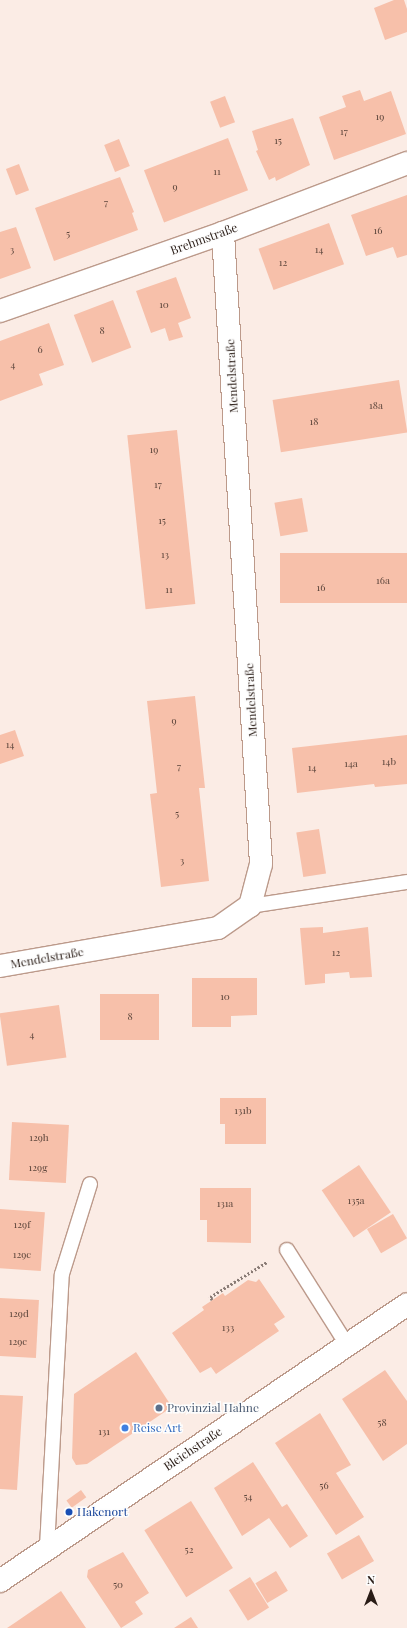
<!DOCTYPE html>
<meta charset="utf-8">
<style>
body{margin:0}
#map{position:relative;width:407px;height:1628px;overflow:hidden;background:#fbece5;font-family:"Playfair Display",serif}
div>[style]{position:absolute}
.building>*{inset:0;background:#f7c0aa;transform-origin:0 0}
.path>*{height:2.5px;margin-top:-1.25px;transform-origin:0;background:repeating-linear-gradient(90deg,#897b75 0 2px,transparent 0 4px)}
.roads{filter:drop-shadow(1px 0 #bc9a8b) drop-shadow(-1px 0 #bc9a8b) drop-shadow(0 1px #bc9a8b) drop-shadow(0 -1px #bc9a8b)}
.lane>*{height:14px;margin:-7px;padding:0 7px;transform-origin:7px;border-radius:7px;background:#fff}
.street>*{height:22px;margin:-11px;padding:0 11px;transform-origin:11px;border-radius:11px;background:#fff}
.dots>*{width:11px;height:11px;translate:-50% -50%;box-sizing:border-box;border:2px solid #fdfdfd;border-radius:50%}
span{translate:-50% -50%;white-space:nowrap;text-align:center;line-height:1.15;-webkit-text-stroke:3px #fdfdfd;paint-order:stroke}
.number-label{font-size:10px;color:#5c453b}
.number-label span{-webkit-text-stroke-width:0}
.street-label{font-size:12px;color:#291c16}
.service-label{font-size:12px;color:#4e5e75}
.left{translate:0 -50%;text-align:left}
.shop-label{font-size:12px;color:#366cbe}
.transit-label{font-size:12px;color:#164399}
.north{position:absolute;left:351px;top:1572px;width:40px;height:40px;-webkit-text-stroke:3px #fdfdfd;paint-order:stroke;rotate:0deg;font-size:11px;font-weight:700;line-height:16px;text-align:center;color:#291c16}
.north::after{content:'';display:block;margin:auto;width:14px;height:18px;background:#291c16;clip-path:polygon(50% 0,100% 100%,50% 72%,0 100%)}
</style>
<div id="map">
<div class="building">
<i style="clip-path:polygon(394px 0,404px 0,407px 9px,407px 32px,385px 40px,374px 8px)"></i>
<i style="clip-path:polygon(360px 90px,364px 101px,391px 91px,406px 134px,334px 160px,319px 117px,346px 107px,342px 96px)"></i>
<i style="left:225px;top:96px;width:28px;height:16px;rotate:69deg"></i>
<i style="clip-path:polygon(293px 118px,310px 165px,276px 181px,275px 177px,269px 180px,256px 151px,258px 150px,252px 131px)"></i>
<i style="left:228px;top:138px;width:56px;height:90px;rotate:69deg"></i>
<i style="left:119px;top:139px;width:29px;height:16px;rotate:68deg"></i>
<i style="left:19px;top:164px;width:28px;height:14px;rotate:69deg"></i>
<i style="clip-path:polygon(120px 177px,134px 212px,132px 213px,138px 230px,54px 261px,35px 208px)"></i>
<i style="clip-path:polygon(407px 195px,407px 255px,397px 258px,393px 247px,366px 256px,351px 215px)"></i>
<i style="left:329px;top:223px;width:44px;height:75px;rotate:70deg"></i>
<i style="clip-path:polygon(16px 227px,31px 268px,0 279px,0 232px)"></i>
<i style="clip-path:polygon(176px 277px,191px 318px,178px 323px,183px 337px,169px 341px,165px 328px,151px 333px,136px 291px)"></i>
<i style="left:113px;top:300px;width:51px;height:42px;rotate:69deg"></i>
<i style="clip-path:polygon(49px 323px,64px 365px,39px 374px,43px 385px,0 401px,0 341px)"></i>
<i style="left:399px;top:380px;width:53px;height:128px;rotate:81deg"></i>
<i style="left:177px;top:430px;width:175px;height:50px;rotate:84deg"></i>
<i style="left:302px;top:498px;width:34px;height:28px;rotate:80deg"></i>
<i style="left:407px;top:553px;width:50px;height:127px;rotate:90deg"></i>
<i style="clip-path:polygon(195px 696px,205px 788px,199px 788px,209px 881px,161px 887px,150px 794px,157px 793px,147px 701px)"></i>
<i style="clip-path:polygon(15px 730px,24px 756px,0 764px,0 735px)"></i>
<i style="clip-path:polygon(407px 735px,407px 784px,375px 787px,374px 784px,297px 793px,292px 748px)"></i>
<i style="left:319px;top:829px;width:45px;height:23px;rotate:81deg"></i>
<i style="clip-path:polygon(323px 927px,323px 933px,368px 927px,372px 977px,350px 978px,349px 972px,325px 974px,325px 983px,305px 985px,300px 928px)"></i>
<i style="clip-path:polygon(192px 978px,257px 978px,257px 1015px,231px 1016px,231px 1027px,192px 1027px)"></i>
<i style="left:100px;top:994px;width:59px;height:46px"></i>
<i style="left:59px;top:1005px;width:53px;height:60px;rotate:82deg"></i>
<i style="clip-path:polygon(220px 1098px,266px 1098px,266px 1144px,225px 1144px,225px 1124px,220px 1124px)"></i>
<i style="left:12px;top:1122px;width:57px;height:58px;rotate:3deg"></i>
<i style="left:359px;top:1165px;width:57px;height:45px;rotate:56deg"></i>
<i style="clip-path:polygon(200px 1188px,251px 1188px,251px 1243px,207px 1242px,207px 1220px,200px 1220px)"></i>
<i style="left:0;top:1209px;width:45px;height:59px;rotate:4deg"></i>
<i style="left:393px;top:1214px;width:28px;height:30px;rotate:60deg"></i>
<i style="clip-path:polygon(259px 1279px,285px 1317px,274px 1324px,279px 1331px,216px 1374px,211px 1367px,200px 1373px,172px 1333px,204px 1310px,202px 1307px,223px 1293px,225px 1296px,248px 1280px,256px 1282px)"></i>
<i style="left:0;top:1298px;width:39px;height:58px;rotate:3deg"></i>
<i style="clip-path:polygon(136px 1352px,172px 1407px,87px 1464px,76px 1465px,72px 1458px,74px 1394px)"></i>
<i style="clip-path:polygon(385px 1370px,407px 1401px,407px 1444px,383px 1461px,342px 1399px)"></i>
<i style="clip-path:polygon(0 1395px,23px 1396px,17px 1490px,0 1489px)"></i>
<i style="clip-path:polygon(320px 1413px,351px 1465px,336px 1473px,364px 1517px,336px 1535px,275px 1443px)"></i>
<i style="clip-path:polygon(253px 1462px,282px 1507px,287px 1504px,308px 1536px,290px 1548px,269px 1518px,242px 1536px,214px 1488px)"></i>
<i style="left:81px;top:1490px;width:9px;height:18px;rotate:54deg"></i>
<i style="left:191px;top:1501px;width:79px;height:55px;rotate:58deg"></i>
<i style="left:359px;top:1535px;width:30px;height:37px;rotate:60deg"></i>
<i style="clip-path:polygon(123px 1552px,149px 1593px,135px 1602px,143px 1614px,121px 1628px,87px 1577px,88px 1570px)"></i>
<i style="left:276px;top:1571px;width:23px;height:24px;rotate:59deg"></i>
<i style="left:250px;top:1577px;width:36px;height:25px;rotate:58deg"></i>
<i style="clip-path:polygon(61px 1591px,86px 1628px,7px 1628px,16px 1622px)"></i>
<i style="clip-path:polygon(191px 1617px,198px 1628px,174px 1628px)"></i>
</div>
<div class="path">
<i style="left:212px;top:1300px;width:4px;rotate:-124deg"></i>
<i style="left:210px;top:1297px;width:67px;rotate:-31.6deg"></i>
</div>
<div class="roads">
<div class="lane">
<i style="left:250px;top:906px;width:159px;rotate:-8.7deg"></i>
<i style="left:287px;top:1250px;width:112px;rotate:57.7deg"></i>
<i style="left:47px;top:1547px;width:273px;rotate:-86.9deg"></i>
<i style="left:62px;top:1274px;width:94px;rotate:-72.7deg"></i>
</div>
<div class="street">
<i style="left:0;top:311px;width:236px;rotate:-19.3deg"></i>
<i style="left:223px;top:233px;width:197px;rotate:-20.8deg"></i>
<i style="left:0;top:966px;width:221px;rotate:-9.9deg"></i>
<i style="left:218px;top:928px;width:39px;rotate:-35deg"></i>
<i style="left:250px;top:906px;width:43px;rotate:-75.3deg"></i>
<i style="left:261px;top:864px;width:632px;rotate:-93.45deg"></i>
<i style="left:0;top:1581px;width:492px;rotate:-34.2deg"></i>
</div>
</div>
<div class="dots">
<i style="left:159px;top:1408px;background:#5c6f8a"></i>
<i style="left:125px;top:1428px;background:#3f7fe0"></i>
<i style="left:69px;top:1512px;background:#1a4fb4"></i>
</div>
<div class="number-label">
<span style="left:380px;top:117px">19</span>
<span style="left:344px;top:132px">17</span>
<span style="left:278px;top:141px">15</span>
<span style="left:217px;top:172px">11</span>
<span style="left:175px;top:187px">9</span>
<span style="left:106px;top:203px">7</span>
<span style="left:378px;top:231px">16</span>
<span style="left:68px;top:234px">5</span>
<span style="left:12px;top:250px">3</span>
<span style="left:319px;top:250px">14</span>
<span style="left:283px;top:263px">12</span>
<span style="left:164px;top:305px">10</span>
<span style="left:102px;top:331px">8</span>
<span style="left:40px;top:350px">6</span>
<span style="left:13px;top:365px">4</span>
<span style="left:376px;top:406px">18a</span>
<span style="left:314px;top:422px">18</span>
<span style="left:154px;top:450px">19</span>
<span style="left:158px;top:485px">17</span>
<span style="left:162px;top:521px">15</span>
<span style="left:165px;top:555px">13</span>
<span style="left:383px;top:581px">16a</span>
<span style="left:321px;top:588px">16</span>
<span style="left:169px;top:590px">11</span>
<span style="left:174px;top:721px">9</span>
<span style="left:10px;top:745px">14</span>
<span style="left:389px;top:762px">14b</span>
<span style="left:351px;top:764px">14a</span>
<span style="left:179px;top:767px">7</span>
<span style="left:312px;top:768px">14</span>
<span style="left:177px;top:814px">5</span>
<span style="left:182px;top:861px">3</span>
<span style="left:336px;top:953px">12</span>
<span style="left:225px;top:997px">10</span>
<span style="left:130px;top:1017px">8</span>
<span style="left:32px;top:1035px">4</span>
<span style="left:243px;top:1111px">131b</span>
<span style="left:39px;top:1138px">129h</span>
<span style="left:38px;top:1168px">129g</span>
<span style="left:356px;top:1201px">135a</span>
<span style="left:225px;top:1204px">131a</span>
<span style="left:22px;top:1225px">129f</span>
<span style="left:22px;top:1255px">129e</span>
<span style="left:19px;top:1314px">129d</span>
<span style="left:228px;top:1328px">133</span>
<span style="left:18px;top:1342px">129c</span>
<span style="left:382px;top:1423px">58</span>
<span style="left:104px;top:1432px">131</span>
<span style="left:324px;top:1486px">56</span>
<span style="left:248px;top:1497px">54</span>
<span style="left:189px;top:1550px">52</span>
<span style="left:118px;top:1585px">50</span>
</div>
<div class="street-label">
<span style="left:204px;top:239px;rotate:-20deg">Brehmstraße</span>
<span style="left:232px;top:376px;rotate:-93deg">Mendelstraße</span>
<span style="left:251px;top:700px;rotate:-93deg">Mendelstraße</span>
<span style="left:47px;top:958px;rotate:-10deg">Mendelstraße</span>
<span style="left:193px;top:1449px;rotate:-34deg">Bleichstraße</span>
</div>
<div class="service-label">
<span class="left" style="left:167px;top:1408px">Provinzial Hahne</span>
</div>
<div class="shop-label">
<span class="left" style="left:133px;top:1428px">Reise Art</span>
</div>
<div class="transit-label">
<span class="left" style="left:77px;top:1512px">Hakenort</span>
</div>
<div class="north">N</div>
</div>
